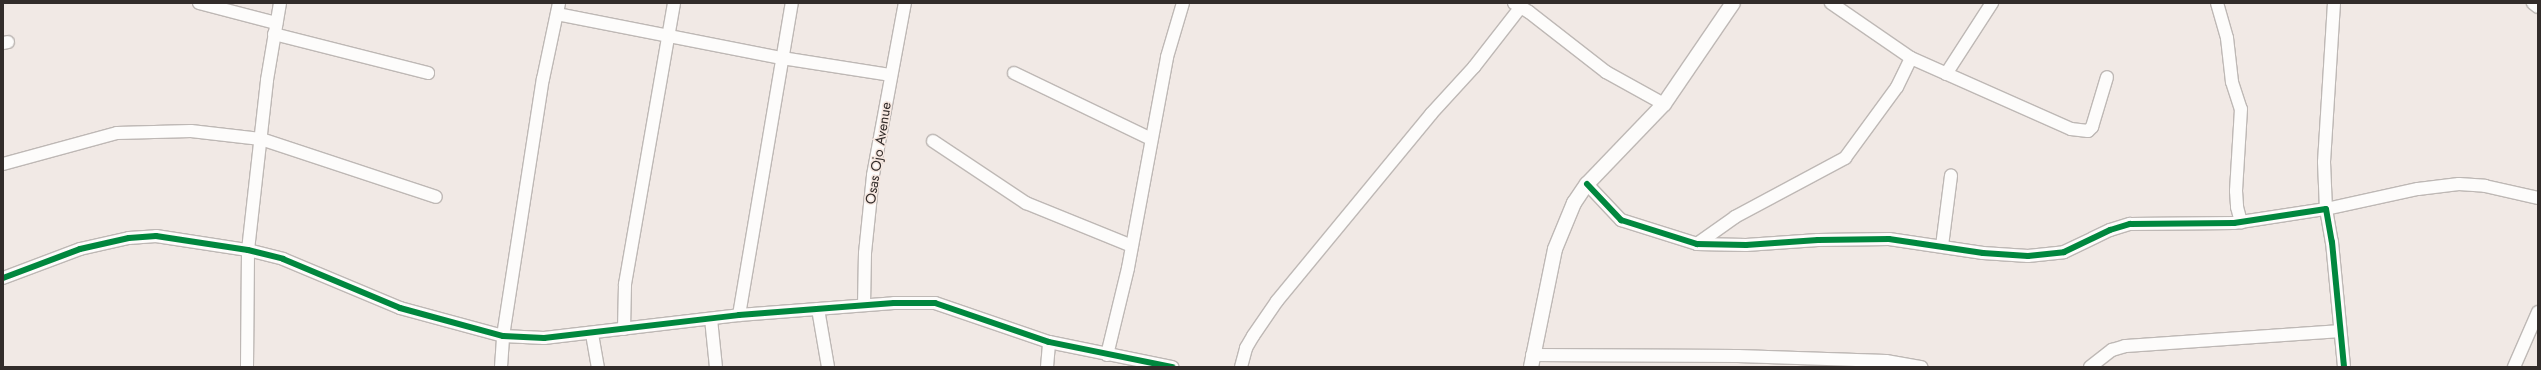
<!DOCTYPE html>
<style>
body{margin:0}
#map{position:relative;width:2541px;height:370px;overflow:hidden;background:#f1e9e5;font-family:Jost,sans-serif}
div>[style]{position:absolute}
.roads{filter:drop-shadow(1px 0 #beb8b5) drop-shadow(-1px 0 #beb8b5) drop-shadow(0 1px #beb8b5) drop-shadow(0 -1px #beb8b5)}
.minor>*{height:12px;margin:-6px;padding:0 6px;transform-origin:6px;border-radius:6px;background:#fdfcfb}
.tertiary>*{height:14px;margin:-7px;padding:0 7px;transform-origin:7px;border-radius:7px;background:#fdfcfb}
.cycleway>*{height:6px;margin:-3px;padding:0 3px;transform-origin:3px;border-radius:3px;background:#00873e}
span{translate:-50% -50%;white-space:nowrap;text-align:center;line-height:1.15;-webkit-text-stroke:3px #f6e7e0;paint-order:stroke}
.street-label{font-size:14px;color:#322c2a}
.frame{position:absolute;inset:0;border:4px solid #322c2a;pointer-events:none}
</style>
<div id="map">
<div class="roads">
<div class="minor">
<i style="left:199px;top:3px;width:80px;rotate:14.6deg"></i>
<i style="left:1514px;top:3px;width:17px;rotate:31deg"></i>
<i style="left:1529px;top:12px;width:98px;rotate:37.9deg"></i>
<i style="left:1606px;top:72px;width:66px;rotate:28.9deg"></i>
<i style="left:1831px;top:3px;width:97px;rotate:34.5deg"></i>
<i style="left:1911px;top:58px;width:175px;rotate:23.9deg"></i>
<i style="left:2071px;top:129px;width:17px;rotate:7deg"></i>
<i style="left:2088px;top:131px;width:6px;rotate:-45deg"></i>
<i style="left:2092px;top:127px;width:52px;rotate:-73.3deg"></i>
<i style="left:2217px;top:3px;width:36px;rotate:74deg"></i>
<i style="left:2227px;top:38px;width:44px;rotate:83.5deg"></i>
<i style="left:2232px;top:82px;width:28px;rotate:72deg"></i>
<i style="left:2241px;top:109px;width:82px;rotate:93.5deg"></i>
<i style="left:2236px;top:191px;width:16px;rotate:86deg"></i>
<i style="left:2237px;top:207px;width:16px;rotate:75deg"></i>
<i style="left:2334px;top:3px;width:159px;rotate:93.6deg"></i>
<i style="left:2324px;top:162px;width:47px;rotate:87.6deg"></i>
<i style="left:2326px;top:209px;width:94px;rotate:-12.3deg"></i>
<i style="left:2418px;top:189px;width:41px;rotate:-7deg"></i>
<i style="left:2459px;top:184px;width:26px;rotate:4deg"></i>
<i style="left:2485px;top:186px;width:54px;rotate:12.8deg"></i>
<i style="left:2533px;top:3px;width:6px;rotate:39deg"></i>
<i style="left:557px;top:14px;width:229px;rotate:11.1deg"></i>
<i style="left:782px;top:58px;width:109px;rotate:8.9deg"></i>
<i style="left:274px;top:34px;width:159px;rotate:14.2deg"></i>
<i style="left:3px;top:43px;width:5px;rotate:-11deg"></i>
<i style="left:1014px;top:73px;width:152px;rotate:25.7deg"></i>
<i style="left:1946px;top:74px;width:85px;rotate:-57.1deg"></i>
<i style="left:933px;top:141px;width:112px;rotate:33.7deg"></i>
<i style="left:1026px;top:203px;width:114px;rotate:22.1deg"></i>
<i style="left:3px;top:164px;width:118px;rotate:-15.2deg"></i>
<i style="left:117px;top:133px;width:74px;rotate:-1.5deg"></i>
<i style="left:191px;top:131px;width:70px;rotate:6.5deg"></i>
<i style="left:261px;top:139px;width:184px;rotate:18.3deg"></i>
<i style="left:1587px;top:184px;width:50px;rotate:46.6deg"></i>
<i style="left:1621px;top:220px;width:80px;rotate:17.5deg"></i>
<i style="left:1697px;top:244px;width:49px;rotate:1.2deg"></i>
<i style="left:1746px;top:245px;width:72px;rotate:-4deg"></i>
<i style="left:1818px;top:240px;width:71px;rotate:-0.8deg"></i>
<i style="left:1889px;top:239px;width:95px;rotate:8.5deg"></i>
<i style="left:1983px;top:253px;width:45px;rotate:3.8deg"></i>
<i style="left:2028px;top:256px;width:36px;rotate:-6deg"></i>
<i style="left:2064px;top:252px;width:51px;rotate:-25.6deg"></i>
<i style="left:2110px;top:230px;width:21px;rotate:-17deg"></i>
<i style="left:2130px;top:224px;width:104px;rotate:-0.6deg"></i>
<i style="left:2234px;top:223px;width:93px;rotate:-8.7deg"></i>
<i style="left:2326px;top:209px;width:34px;rotate:80deg"></i>
<i style="left:2332px;top:242px;width:126px;rotate:84.5deg"></i>
<i style="left:1697px;top:244px;width:47px;rotate:-35.4deg"></i>
<i style="left:1735px;top:217px;width:125px;rotate:-28.2deg"></i>
<i style="left:1845px;top:158px;width:88px;rotate:-53.8deg"></i>
<i style="left:1897px;top:87px;width:32px;rotate:-64deg"></i>
<i style="left:1942px;top:246px;width:71px;rotate:-82.7deg"></i>
<i style="left:3px;top:278px;width:82px;rotate:-20.6deg"></i>
<i style="left:80px;top:249px;width:50px;rotate:-12.7deg"></i>
<i style="left:129px;top:238px;width:27px;rotate:-4deg"></i>
<i style="left:156px;top:236px;width:93px;rotate:8.7deg"></i>
<i style="left:248px;top:250px;width:36px;rotate:14deg"></i>
<i style="left:283px;top:259px;width:127px;rotate:22.7deg"></i>
<i style="left:400px;top:308px;width:107px;rotate:15.2deg"></i>
<i style="left:503px;top:336px;width:41px;rotate:2.8deg"></i>
<i style="left:544px;top:338px;width:196px;rotate:-6.7deg"></i>
<i style="left:739px;top:315px;width:155px;rotate:-4.4deg"></i>
<i style="left:894px;top:303px;width:41px"></i>
<i style="left:935px;top:303px;width:120px;rotate:18.9deg"></i>
<i style="left:1049px;top:342px;width:126px;rotate:11.5deg"></i>
<i style="left:864px;top:305px;width:52px;rotate:-88.9deg"></i>
<i style="left:865px;top:253px;width:78px;rotate:-84.1deg"></i>
<i style="left:873px;top:175px;width:175px;rotate:-79.5deg"></i>
<i style="left:818px;top:309px;width:59px;rotate:80.2deg"></i>
<i style="left:739px;top:315px;width:316px;rotate:-80.4deg"></i>
<i style="left:711px;top:319px;width:48px;rotate:84.1deg"></i>
<i style="left:624px;top:329px;width:45px;rotate:-88.7deg"></i>
<i style="left:625px;top:284px;width:285px;rotate:-80.1deg"></i>
<i style="left:592px;top:334px;width:34px;rotate:80deg"></i>
<i style="left:1107px;top:355px;width:89px;rotate:-76.4deg"></i>
<i style="left:1128px;top:268px;width:215px;rotate:-79.5deg"></i>
<i style="left:1167px;top:57px;width:56px;rotate:-73.5deg"></i>
<i style="left:1532px;top:355px;width:206px;rotate:0.3deg"></i>
<i style="left:1738px;top:356px;width:148px;rotate:1.9deg"></i>
<i style="left:1886px;top:361px;width:36px;rotate:10deg"></i>
<i style="left:247px;top:367px;width:117px;rotate:-89.5deg"></i>
<i style="left:248px;top:250px;width:171px;rotate:-83.6deg"></i>
<i style="left:267px;top:80px;width:78px;rotate:-80.4deg"></i>
<i style="left:501px;top:367px;width:31px;rotate:-86deg"></i>
<i style="left:503px;top:336px;width:260px;rotate:-81.2deg"></i>
<i style="left:543px;top:79px;width:78px;rotate:-78.1deg"></i>
<i style="left:1047px;top:367px;width:25px;rotate:-85deg"></i>
<i style="left:1241px;top:367px;width:20px;rotate:-75deg"></i>
<i style="left:1246px;top:348px;width:14px;rotate:-60deg"></i>
<i style="left:1253px;top:336px;width:42px;rotate:-55.6deg"></i>
<i style="left:1277px;top:301px;width:242px;rotate:-50.5deg"></i>
<i style="left:1431px;top:114px;width:64px;rotate:-47.5deg"></i>
<i style="left:1474px;top:67px;width:75px;rotate:-52.1deg"></i>
<i style="left:2090px;top:367px;width:28px;rotate:-38deg"></i>
<i style="left:2112px;top:350px;width:14px;rotate:-17deg"></i>
<i style="left:2125px;top:346px;width:214px;rotate:-4deg"></i>
<i style="left:2514px;top:367px;width:60px;rotate:-66.4deg"></i>
</div>
<div class="tertiary">
<i style="left:1531px;top:367px;width:120px;rotate:-78.5deg"></i>
<i style="left:1555px;top:249px;width:50px;rotate:-67.6deg"></i>
<i style="left:1574px;top:203px;width:23px;rotate:-56deg"></i>
<i style="left:1587px;top:184px;width:111px;rotate:-46.1deg"></i>
<i style="left:1664px;top:104px;width:122px;rotate:-55.7deg"></i>
</div>
</div>
<div class="cycleway">
<i style="left:1587px;top:184px;width:50px;rotate:46.6deg"></i>
<i style="left:1621px;top:220px;width:80px;rotate:17.5deg"></i>
<i style="left:1697px;top:244px;width:49px;rotate:1.2deg"></i>
<i style="left:1746px;top:245px;width:72px;rotate:-4deg"></i>
<i style="left:1818px;top:240px;width:71px;rotate:-0.8deg"></i>
<i style="left:1889px;top:239px;width:95px;rotate:8.5deg"></i>
<i style="left:1983px;top:253px;width:45px;rotate:3.8deg"></i>
<i style="left:2028px;top:256px;width:36px;rotate:-6deg"></i>
<i style="left:2064px;top:252px;width:51px;rotate:-25.6deg"></i>
<i style="left:2110px;top:230px;width:21px;rotate:-17deg"></i>
<i style="left:2130px;top:224px;width:104px;rotate:-0.6deg"></i>
<i style="left:2234px;top:223px;width:93px;rotate:-8.7deg"></i>
<i style="left:2326px;top:209px;width:34px;rotate:80deg"></i>
<i style="left:2332px;top:242px;width:126px;rotate:84.5deg"></i>
<i style="left:3px;top:278px;width:82px;rotate:-20.6deg"></i>
<i style="left:80px;top:249px;width:50px;rotate:-12.7deg"></i>
<i style="left:129px;top:238px;width:27px;rotate:-4deg"></i>
<i style="left:156px;top:236px;width:93px;rotate:8.7deg"></i>
<i style="left:248px;top:250px;width:36px;rotate:14deg"></i>
<i style="left:283px;top:259px;width:127px;rotate:22.7deg"></i>
<i style="left:400px;top:308px;width:107px;rotate:15.2deg"></i>
<i style="left:503px;top:336px;width:41px;rotate:2.8deg"></i>
<i style="left:544px;top:338px;width:196px;rotate:-6.7deg"></i>
<i style="left:739px;top:315px;width:155px;rotate:-4.4deg"></i>
<i style="left:894px;top:303px;width:41px"></i>
<i style="left:935px;top:303px;width:120px;rotate:18.9deg"></i>
<i style="left:1049px;top:342px;width:126px;rotate:11.5deg"></i>
</div>
<div class="street-label">
<span style="left:878px;top:153px;rotate:-81deg">Osas Ojo Avenue</span>
</div>
<div class="frame"></div>
</div>
